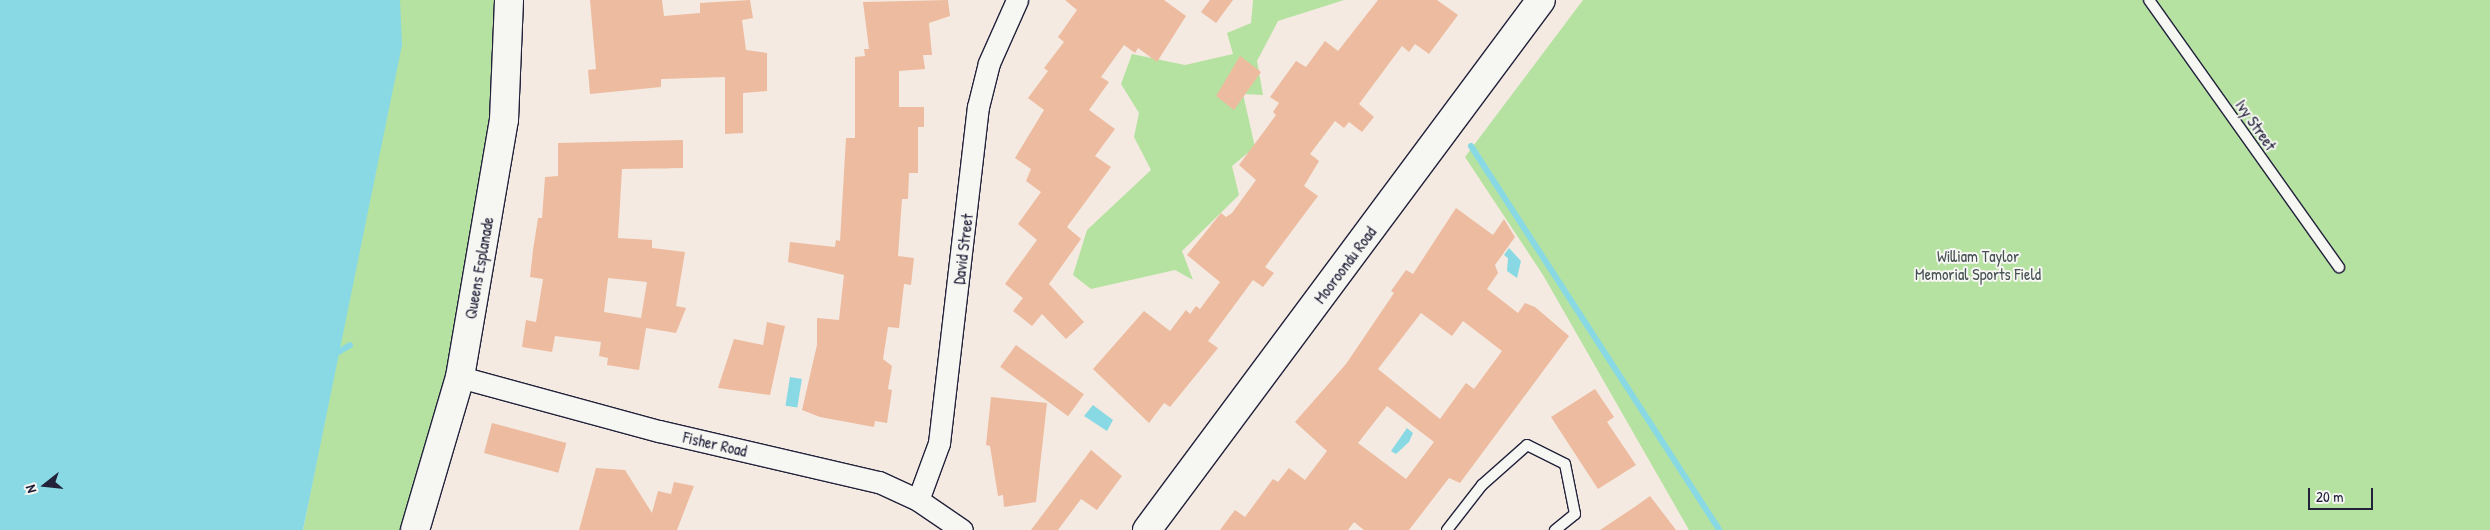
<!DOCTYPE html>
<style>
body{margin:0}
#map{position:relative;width:2490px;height:530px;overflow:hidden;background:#f4eae1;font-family:"Patrick Hand",sans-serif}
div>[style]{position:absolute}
.green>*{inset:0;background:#b6e2a1}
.water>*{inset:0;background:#89d9e4;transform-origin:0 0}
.stream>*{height:6px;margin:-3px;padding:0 3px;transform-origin:3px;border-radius:3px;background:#89d9e4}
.building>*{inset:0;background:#edbb9f;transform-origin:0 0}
.roads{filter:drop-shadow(1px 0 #22223b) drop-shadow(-1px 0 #22223b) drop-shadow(0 1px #22223b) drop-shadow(0 -1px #22223b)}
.lane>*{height:10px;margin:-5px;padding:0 5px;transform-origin:5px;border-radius:5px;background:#f6f6f2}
.street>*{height:21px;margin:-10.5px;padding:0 10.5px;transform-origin:10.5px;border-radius:10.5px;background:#f6f6f2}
.secondary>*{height:28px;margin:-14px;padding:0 14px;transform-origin:14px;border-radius:14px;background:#f6f6f2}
span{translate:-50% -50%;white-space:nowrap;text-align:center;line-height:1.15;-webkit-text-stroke:4px #f6f6f2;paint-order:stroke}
.street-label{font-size:16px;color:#22223b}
.park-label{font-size:16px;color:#475254}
.north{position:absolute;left:20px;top:460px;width:50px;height:50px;-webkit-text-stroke:4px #f6f6f2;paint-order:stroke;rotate:254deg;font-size:14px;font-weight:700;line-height:20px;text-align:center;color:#22223b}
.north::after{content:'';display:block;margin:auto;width:18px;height:22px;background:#22223b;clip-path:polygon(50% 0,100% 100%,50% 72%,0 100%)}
.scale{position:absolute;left:2308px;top:488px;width:65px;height:22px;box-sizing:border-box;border:2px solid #22223b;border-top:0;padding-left:6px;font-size:15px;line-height:18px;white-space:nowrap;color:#22223b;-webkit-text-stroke:4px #f6f6f2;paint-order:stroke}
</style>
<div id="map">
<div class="green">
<i style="clip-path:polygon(266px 0,509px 0,504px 120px,415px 530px,303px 530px,338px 354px)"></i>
<i style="clip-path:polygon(1253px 0,1344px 0,1278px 21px,1257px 61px,1263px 95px,1243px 94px,1255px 147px,1232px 166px,1239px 195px,1182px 251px,1193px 280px,1175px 270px,1091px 289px,1073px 275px,1087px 230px,1151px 170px,1134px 137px,1139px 113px,1121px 84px,1132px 54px,1185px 65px,1233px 54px,1227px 33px,1251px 23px)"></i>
<i style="clip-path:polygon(1583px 0,2490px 0,2490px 530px,1689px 530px,1543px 275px,1465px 157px)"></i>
</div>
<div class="water">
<i style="clip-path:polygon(0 0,400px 0,402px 45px,303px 530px,0 530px)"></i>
<i style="clip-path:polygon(1509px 248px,1521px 261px,1517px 278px,1507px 271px,1508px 258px,1504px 255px)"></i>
<i style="left:790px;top:377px;width:12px;height:29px;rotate:9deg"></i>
<i style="clip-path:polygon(1093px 405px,1113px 420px,1107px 431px,1084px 416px)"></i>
<i style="clip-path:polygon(1407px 428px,1413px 433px,1409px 442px,1396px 454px,1391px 451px)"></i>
</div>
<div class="stream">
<i style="left:1471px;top:146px;width:457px;rotate:57.1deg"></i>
<i style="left:332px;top:356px;width:21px;rotate:-31deg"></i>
</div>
<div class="building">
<i style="clip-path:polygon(590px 0,662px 0,664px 16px,700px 13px,700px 3px,750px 0,753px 18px,742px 20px,746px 50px,767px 53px,767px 91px,743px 93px,743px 133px,725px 134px,725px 77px,661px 79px,661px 87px,590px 94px,588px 70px,596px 69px)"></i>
<i style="clip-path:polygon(948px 0,950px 16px,929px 23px,932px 55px,923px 55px,925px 69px,899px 71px,899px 107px,924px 107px,924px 127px,918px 127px,918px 173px,909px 173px,908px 199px,902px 199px,898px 256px,914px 258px,911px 285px,904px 284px,899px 328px,888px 327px,883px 359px,892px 366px,888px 389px,892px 390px,887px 423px,875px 421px,874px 427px,820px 417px,802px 410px,817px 345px,817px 318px,839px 320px,844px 275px,788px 262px,790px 242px,835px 247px,836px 240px,840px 241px,846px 138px,855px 138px,855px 57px,865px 56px,864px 49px,869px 49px,863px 2px)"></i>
<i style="clip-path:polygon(1065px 0,1164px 0,1186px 16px,1157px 62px,1138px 48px,1135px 53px,1124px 45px,1101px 77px,1109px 82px,1089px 110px,1115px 129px,1095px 156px,1111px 167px,1067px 227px,1081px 239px,1049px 284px,1084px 322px,1066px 339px,1042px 314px,1032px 326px,1013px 311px,1023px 298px,1005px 284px,1037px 240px,1018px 224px,1041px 192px,1026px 181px,1031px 169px,1015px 158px,1044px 110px,1028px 98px,1048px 71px,1044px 68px,1064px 42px,1058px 37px,1077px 10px)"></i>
<i style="clip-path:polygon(1210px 0,1233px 0,1216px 23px,1201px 12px)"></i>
<i style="clip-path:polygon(1378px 0,1437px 0,1458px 15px,1429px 54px,1415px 44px,1409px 52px,1402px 46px,1359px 104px,1374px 117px,1362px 132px,1349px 122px,1344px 128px,1335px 121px,1310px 154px,1319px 161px,1304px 186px,1318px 196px,1265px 267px,1274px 273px,1263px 287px,1253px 280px,1208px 341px,1218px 348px,1170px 407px,1164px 403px,1149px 423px,1093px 369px,1144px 311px,1170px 331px,1186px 310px,1190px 314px,1196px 306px,1200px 309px,1220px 282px,1187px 255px,1221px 213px,1226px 217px,1232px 213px,1256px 180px,1239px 165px,1276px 115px,1273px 112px,1279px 103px,1270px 97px,1296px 61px,1306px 67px,1325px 41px,1338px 51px)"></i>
<i style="clip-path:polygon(1240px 56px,1261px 72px,1234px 110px,1216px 96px)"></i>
<i style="clip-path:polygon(evenodd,683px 140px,683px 168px,622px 169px,618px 238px,652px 240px,652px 248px,685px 252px,676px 306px,686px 308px,676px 333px,646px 328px,639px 370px,607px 365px,608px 358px,599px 356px,601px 342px,555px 336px,552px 352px,522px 347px,526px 320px,536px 322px,543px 279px,530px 277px,533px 250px,538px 218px,542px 218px,545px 177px,558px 176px,558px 143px,683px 140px,608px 278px,647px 282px,641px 318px,604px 312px,608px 278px)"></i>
<i style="clip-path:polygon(evenodd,1456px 208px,1493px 235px,1504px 219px,1515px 237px,1495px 265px,1498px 273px,1487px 289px,1518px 313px,1525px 303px,1535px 307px,1569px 336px,1460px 483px,1449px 478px,1409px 530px,1364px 530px,1354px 522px,1348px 530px,1220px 530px,1235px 510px,1245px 517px,1273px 479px,1278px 482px,1289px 468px,1305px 480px,1327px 451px,1295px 422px,1346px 364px,1394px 293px,1391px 291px,1406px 270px,1413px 274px,1456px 208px,1421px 313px,1452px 336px,1463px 321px,1502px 351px,1474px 389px,1466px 383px,1440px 419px,1378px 369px,1421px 313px,1456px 208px,1387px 406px,1434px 442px,1406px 479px,1358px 443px,1387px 406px)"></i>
<i style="clip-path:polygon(767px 322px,785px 326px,770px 395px,718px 388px,734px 339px,763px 345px)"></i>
<i style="left:1016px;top:345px;width:84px;height:27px;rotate:36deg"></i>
<i style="clip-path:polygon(1595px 389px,1614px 417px,1607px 422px,1636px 465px,1598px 489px,1551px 417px)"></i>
<i style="clip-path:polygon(991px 397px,1047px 403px,1036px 502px,1004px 507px,1003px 495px,998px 496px,990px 446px,986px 445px)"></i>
<i style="left:492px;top:423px;width:77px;height:31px;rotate:15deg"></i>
<i style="clip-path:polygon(1091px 450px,1122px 476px,1097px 510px,1081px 499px,1058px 530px,1031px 530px)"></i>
<i style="clip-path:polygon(596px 468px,625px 470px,652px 513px,658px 491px,671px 494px,674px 482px,694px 486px,677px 530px,579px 530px)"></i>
<i style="clip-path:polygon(1650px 496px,1676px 530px,1600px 530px,1636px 506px)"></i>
</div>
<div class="roads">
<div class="lane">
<i style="left:2149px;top:0;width:328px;rotate:54.6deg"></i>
<i style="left:1447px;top:530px;width:57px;rotate:-52.1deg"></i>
<i style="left:1482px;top:485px;width:60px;rotate:-41.6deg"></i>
<i style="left:1527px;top:445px;width:42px;rotate:26.6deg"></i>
<i style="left:1565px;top:464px;width:51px;rotate:78.7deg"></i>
<i style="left:1575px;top:514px;width:26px;rotate:141deg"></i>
</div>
<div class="street">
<i style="left:460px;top:377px;width:206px;rotate:15.2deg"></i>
<i style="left:659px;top:431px;width:226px;rotate:13.1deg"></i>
<i style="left:879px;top:482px;width:43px;rotate:24.8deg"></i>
<i style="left:918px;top:500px;width:53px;rotate:34.3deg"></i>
<i style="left:918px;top:500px;width:61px;rotate:-69.8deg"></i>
<i style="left:939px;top:443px;width:338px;rotate:-83.4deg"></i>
<i style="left:978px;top:107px;width:45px;rotate:-76deg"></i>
<i style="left:989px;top:63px;width:69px;rotate:-66deg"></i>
</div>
<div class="secondary">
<i style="left:415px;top:530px;width:159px;rotate:-73.6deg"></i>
<i style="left:460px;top:377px;width:261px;rotate:-80.3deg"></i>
<i style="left:504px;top:120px;width:120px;rotate:-87.6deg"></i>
<i style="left:1147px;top:530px;width:660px;rotate:-53.37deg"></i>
</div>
</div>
<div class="street-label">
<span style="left:2256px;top:125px;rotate:55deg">Ivy Street</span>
<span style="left:963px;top:249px;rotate:-83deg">David Street</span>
<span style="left:1345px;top:265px;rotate:-53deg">Mooroondu Road</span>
<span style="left:479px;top:268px;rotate:-80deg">Queens Esplanade</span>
<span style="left:715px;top:444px;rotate:13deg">Fisher Road</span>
</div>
<div class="park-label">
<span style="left:1978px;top:265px">William Taylor<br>Memorial Sports Field</span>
</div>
<div class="north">N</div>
<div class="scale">20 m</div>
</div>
